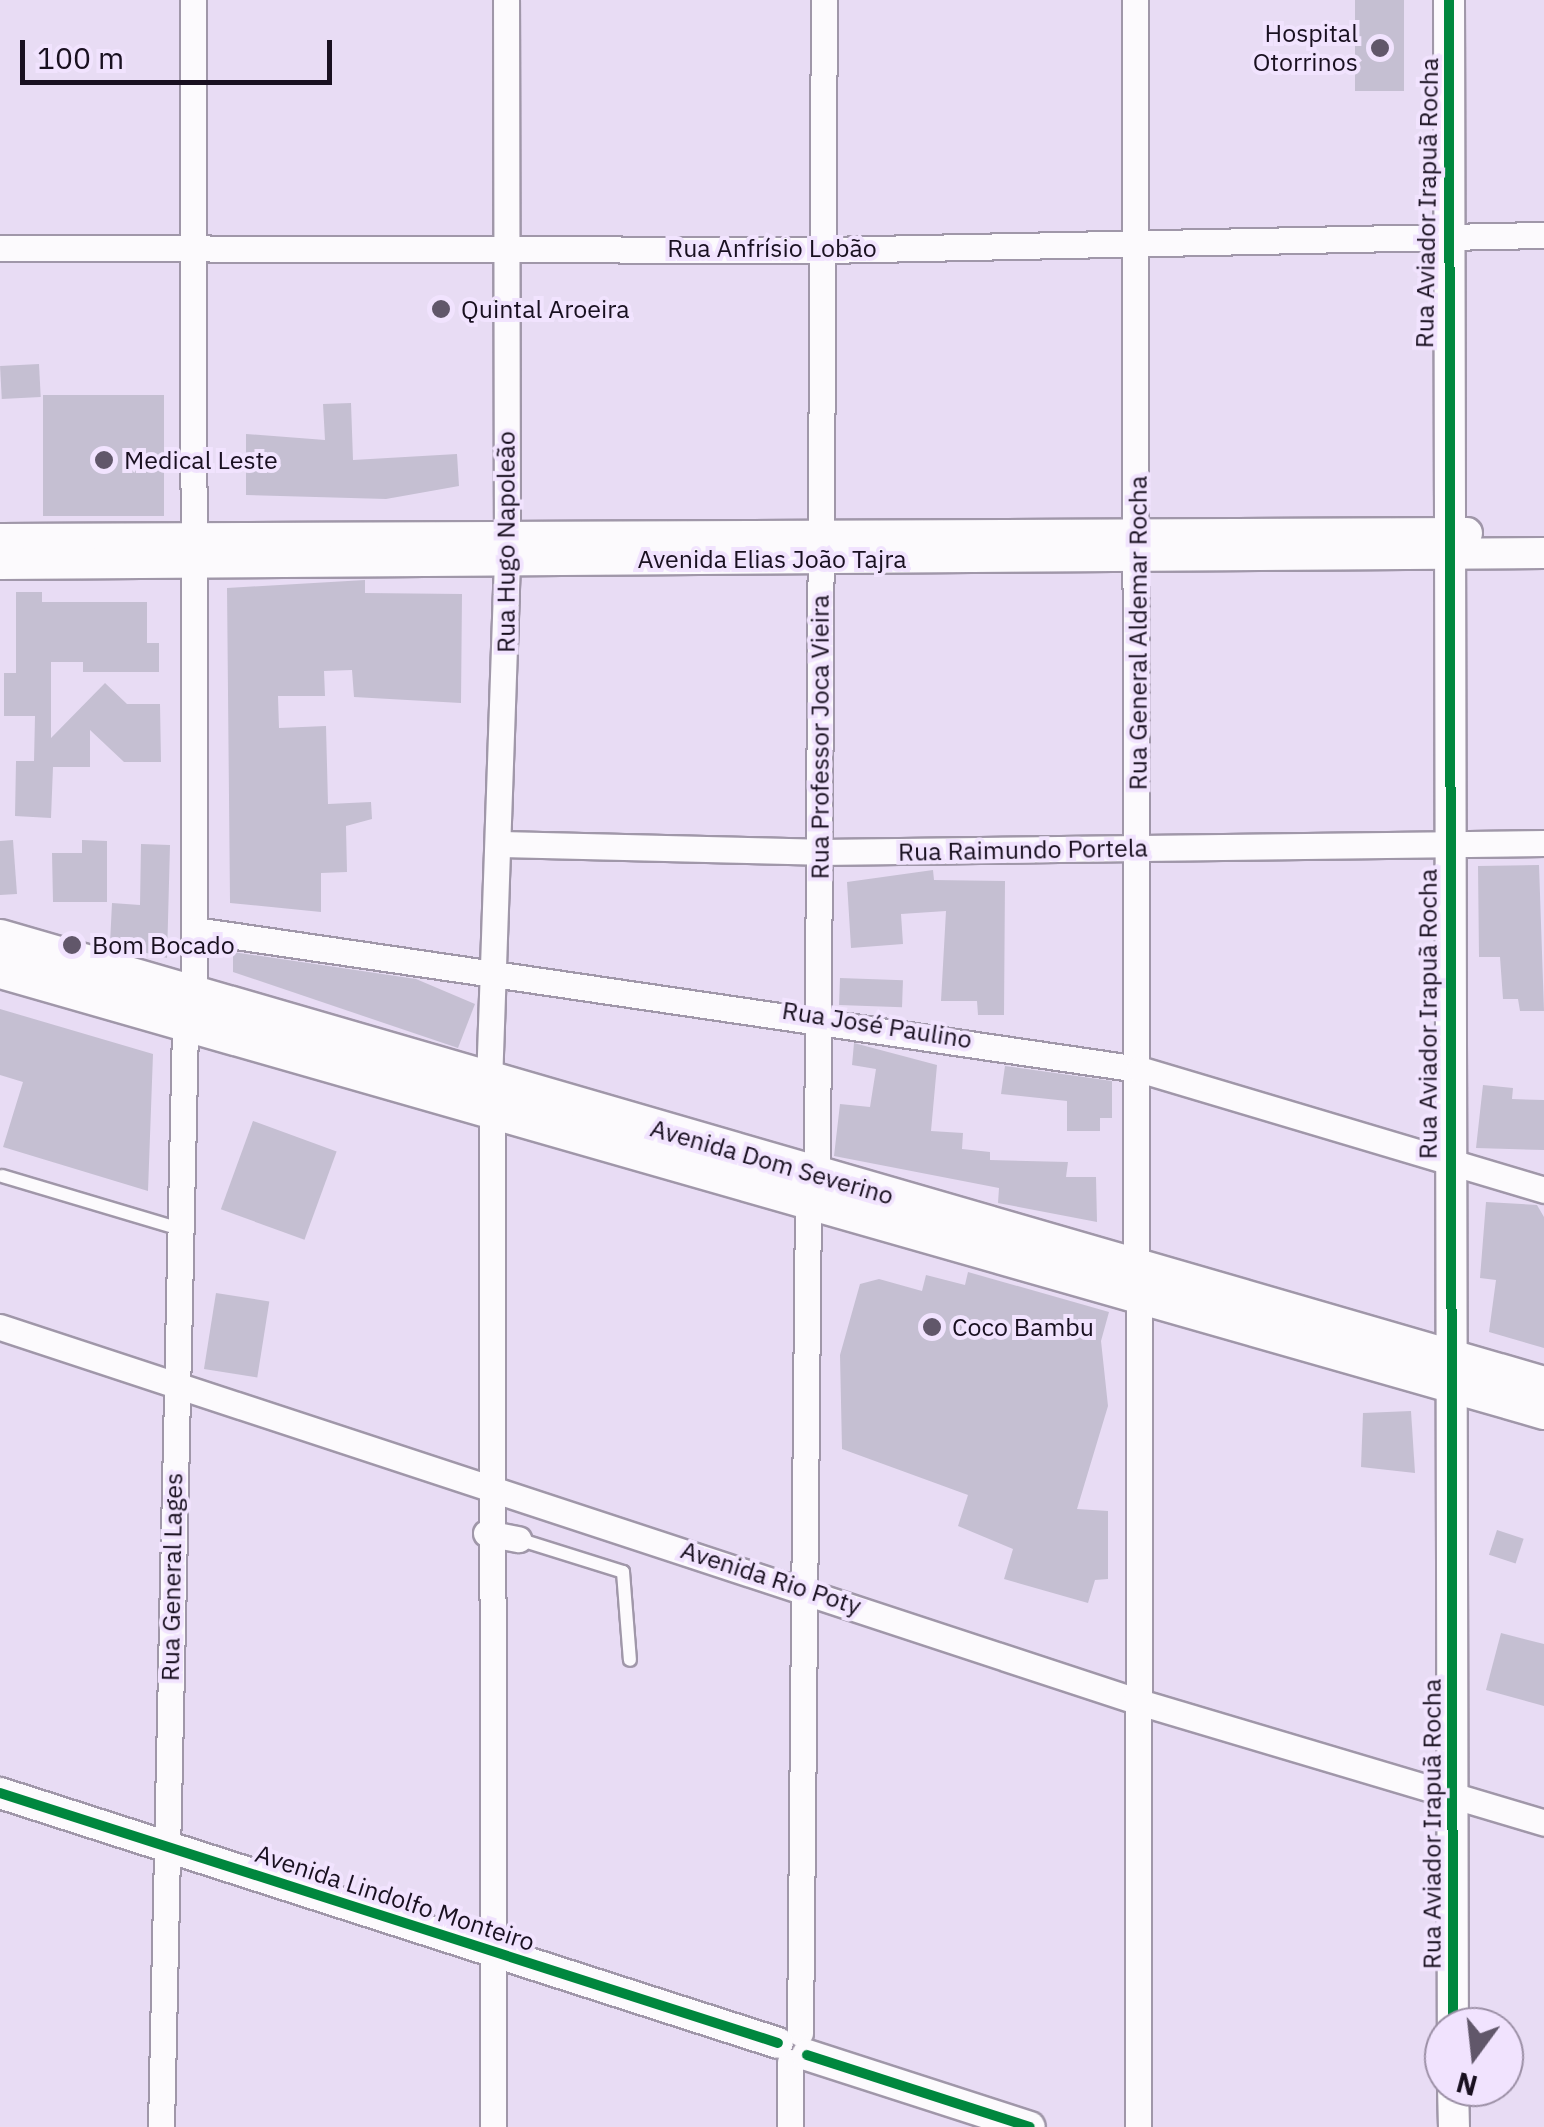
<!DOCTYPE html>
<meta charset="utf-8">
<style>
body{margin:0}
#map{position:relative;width:1544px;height:2127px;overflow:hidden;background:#e8dcf4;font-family:"IBM Plex Sans",sans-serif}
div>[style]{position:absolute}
.building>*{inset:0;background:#c5bfd2;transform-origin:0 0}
.roads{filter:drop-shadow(2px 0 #a097a9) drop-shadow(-2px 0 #a097a9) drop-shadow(0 2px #a097a9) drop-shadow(0 -2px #a097a9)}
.service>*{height:12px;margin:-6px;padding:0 6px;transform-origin:6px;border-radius:6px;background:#fcfafd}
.minor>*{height:25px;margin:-12.5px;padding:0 12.5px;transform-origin:12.5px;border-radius:12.5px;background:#fcfafd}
.tertiary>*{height:30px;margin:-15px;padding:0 15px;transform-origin:15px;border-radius:15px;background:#fcfafd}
.secondary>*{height:35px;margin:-17.5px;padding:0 17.5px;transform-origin:17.5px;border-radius:17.5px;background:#fcfafd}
.cycleway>*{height:10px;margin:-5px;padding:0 5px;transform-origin:5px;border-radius:5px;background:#00873e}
.dots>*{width:28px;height:28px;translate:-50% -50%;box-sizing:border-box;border:5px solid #f1e3fe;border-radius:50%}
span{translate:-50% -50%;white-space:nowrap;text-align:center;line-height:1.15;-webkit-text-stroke:8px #f1e3fe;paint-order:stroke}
.poi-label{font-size:25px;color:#191020}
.right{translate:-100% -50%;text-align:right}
.left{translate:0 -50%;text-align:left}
.street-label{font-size:25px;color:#191020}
.north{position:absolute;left:1424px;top:2007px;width:100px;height:100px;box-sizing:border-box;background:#f1e3fe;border:2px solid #9b8fa5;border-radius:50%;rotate:195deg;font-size:28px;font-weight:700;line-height:40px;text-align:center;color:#191020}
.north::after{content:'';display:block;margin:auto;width:35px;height:45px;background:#61576a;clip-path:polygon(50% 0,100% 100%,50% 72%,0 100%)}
.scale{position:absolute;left:20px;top:40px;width:312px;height:45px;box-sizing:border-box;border:5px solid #191020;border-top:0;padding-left:12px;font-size:30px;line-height:35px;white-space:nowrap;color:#191020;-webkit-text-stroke:8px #f1e3fe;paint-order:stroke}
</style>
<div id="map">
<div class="building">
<i style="left:1355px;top:0;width:49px;height:91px"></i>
<i style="left:39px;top:364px;width:33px;height:39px;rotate:87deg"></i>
<i style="left:164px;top:395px;width:121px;height:121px;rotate:90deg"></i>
<i style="clip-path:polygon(351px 403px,353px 460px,457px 454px,459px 486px,386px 499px,246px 495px,246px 434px,325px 440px,323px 404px)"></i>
<i style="clip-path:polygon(365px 580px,365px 593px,462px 594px,461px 703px,354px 697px,352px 670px,324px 671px,325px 696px,278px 696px,279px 728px,326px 726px,328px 804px,371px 802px,372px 819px,346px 826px,347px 872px,321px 873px,321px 912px,230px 903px,227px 588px)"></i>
<i style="clip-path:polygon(16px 592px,42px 592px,42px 602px,147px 602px,147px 643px,159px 643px,159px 672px,83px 672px,83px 662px,51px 662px,51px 738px,105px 683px,127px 704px,160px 704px,161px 762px,124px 762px,90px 730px,90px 767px,53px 767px,51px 818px,15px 816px,16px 761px,34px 761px,35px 716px,4px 716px,4px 673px,16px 673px)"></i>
<i style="clip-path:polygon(13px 840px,17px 894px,0 895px,0 841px)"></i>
<i style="clip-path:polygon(82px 840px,107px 841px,107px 902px,53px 902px,52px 853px,82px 853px)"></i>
<i style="clip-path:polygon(141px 844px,170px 845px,167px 958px,110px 944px,112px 903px,140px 905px)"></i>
<i style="clip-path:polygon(1539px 865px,1544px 1011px,1520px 1011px,1518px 999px,1503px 999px,1500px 957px,1479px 957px,1478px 866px)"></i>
<i style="clip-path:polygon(933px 870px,934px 880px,1005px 881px,1004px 1015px,978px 1015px,977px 1001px,941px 1001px,946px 911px,901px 914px,903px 944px,851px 948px,847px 882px)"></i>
<i style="clip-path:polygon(233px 952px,416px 979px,475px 1004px,458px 1048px,233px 972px)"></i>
<i style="left:840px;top:978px;width:63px;height:27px;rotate:2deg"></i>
<i style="clip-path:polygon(0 1009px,153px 1054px,148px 1191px,3px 1147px,23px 1082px,0 1075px)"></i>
<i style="clip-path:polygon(854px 1043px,937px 1065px,931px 1131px,963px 1133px,962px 1149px,990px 1152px,990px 1160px,1068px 1162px,1066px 1177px,1096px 1177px,1097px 1222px,998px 1203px,999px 1188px,834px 1156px,840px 1104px,870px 1107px,876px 1069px,852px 1065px)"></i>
<i style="clip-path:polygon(1005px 1066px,1112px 1081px,1112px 1118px,1100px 1118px,1100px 1131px,1067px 1131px,1067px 1101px,1001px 1094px)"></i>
<i style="clip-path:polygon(1483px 1085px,1513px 1088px,1512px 1099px,1544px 1100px,1544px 1150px,1476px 1148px)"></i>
<i style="left:253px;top:1121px;width:89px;height:94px;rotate:20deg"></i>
<i style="clip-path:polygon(1486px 1202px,1537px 1205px,1544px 1217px,1544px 1348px,1489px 1332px,1496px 1280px,1480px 1278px)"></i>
<i style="clip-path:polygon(968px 1272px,1109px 1312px,1101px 1341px,1108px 1406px,1077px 1509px,1108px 1511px,1108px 1579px,1095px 1580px,1088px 1603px,1004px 1579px,1013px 1549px,958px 1526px,968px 1495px,842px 1449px,840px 1355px,860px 1284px,879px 1279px,922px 1291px,926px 1275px,965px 1285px)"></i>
<i style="left:216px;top:1293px;width:54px;height:77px;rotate:9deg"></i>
<i style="clip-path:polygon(1411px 1411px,1415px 1473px,1361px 1467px,1363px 1413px)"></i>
<i style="left:1497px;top:1530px;width:28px;height:26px;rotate:18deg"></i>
<i style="clip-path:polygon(1501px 1633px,1544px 1644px,1544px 1706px,1486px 1690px)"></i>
</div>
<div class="roads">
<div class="service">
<i style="left:2px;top:1176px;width:186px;rotate:16.6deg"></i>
<i style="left:518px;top:1539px;width:110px;rotate:17.4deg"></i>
<i style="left:623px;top:1572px;width:88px;rotate:85.5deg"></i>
</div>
<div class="minor">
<i style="left:193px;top:0;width:993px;rotate:89.94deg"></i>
<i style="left:1135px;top:0;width:1267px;rotate:89.95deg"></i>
<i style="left:0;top:248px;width:825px;rotate:0.14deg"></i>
<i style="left:825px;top:250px;width:719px;rotate:-1.2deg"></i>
<i style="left:501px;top:844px;width:318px;rotate:1.4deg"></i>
<i style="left:819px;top:852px;width:725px;rotate:-0.71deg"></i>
<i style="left:195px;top:930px;width:954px;rotate:8.38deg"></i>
<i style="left:1139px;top:1069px;width:423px;rotate:16.6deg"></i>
<i style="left:489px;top:1083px;width:522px;rotate:-88.03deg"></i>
<i style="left:507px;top:561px;width:561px;rotate:-90.1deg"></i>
<i style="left:492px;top:1114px;width:1013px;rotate:89.94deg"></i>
<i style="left:817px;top:1174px;width:1174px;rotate:-89.66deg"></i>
<i style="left:0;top:1327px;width:1196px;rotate:18.22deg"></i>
<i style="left:1136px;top:1701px;width:426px;rotate:16.6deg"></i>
<i style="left:486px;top:1533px;width:33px;rotate:11deg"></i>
<i style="left:800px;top:2033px;width:832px;rotate:-89.45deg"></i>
<i style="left:790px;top:2062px;width:65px;rotate:90deg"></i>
<i style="left:161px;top:2127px;width:1101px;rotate:-88.75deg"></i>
<i style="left:1138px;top:2127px;width:830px;rotate:-89.93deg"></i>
</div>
<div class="tertiary">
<i style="left:1449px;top:0;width:2027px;rotate:89.89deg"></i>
<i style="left:0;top:539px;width:1467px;rotate:-0.23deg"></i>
<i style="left:0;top:564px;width:1544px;rotate:-0.41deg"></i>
<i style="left:0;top:1793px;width:817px;rotate:17.81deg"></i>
<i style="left:807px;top:2055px;width:234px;rotate:17.9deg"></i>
<i style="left:1453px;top:2087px;width:40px;rotate:88.6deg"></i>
</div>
<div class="secondary">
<i style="left:0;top:937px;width:1607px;rotate:16.15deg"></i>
<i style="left:0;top:970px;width:1606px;rotate:15.94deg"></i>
</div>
</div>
<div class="cycleway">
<i style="left:1449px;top:0;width:2027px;rotate:89.89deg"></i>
<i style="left:0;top:1793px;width:817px;rotate:17.81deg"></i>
<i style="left:807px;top:2055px;width:234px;rotate:17.9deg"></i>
</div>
<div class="dots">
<i style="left:1380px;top:48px;background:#61576a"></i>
<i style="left:441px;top:309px;background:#61576a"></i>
<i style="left:104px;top:460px;background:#61576a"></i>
<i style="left:72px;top:945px;background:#61576a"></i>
<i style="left:932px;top:1327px;background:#61576a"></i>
</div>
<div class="poi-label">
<span class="right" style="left:1358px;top:48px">Hospital<br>Otorrinos</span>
<span class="left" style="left:461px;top:309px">Quintal Aroeira</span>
<span class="left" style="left:124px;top:460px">Medical Leste</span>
<span class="left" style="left:92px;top:945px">Bom Bocado</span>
<span class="left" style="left:952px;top:1327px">Coco Bambu</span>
</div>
<div class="street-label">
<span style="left:1427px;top:203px;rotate:-89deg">Rua Aviador Irapuã Rocha</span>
<span style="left:772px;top:248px">Rua Anfrísio Lobão</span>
<span style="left:506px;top:542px;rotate:-90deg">Rua Hugo Napoleão</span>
<span style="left:772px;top:559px">Avenida Elias João Tajra</span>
<span style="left:1138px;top:633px;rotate:-90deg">Rua General Aldemar Rocha</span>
<span style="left:820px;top:737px;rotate:-90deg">Rua Professor Joca Vieira</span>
<span style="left:1023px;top:850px;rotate:-1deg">Rua Raimundo Portela</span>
<span style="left:1428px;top:1014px;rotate:-90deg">Rua Aviador Irapuã Rocha</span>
<span style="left:877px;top:1025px;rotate:9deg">Rua José Paulino</span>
<span style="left:772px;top:1162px;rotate:16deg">Avenida Dom Severino</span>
<span style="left:172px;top:1577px;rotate:-89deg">Rua General Lages</span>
<span style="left:771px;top:1578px;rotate:18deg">Avenida Rio Poty</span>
<span style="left:1432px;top:1824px;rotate:-90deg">Rua Aviador Irapuã Rocha</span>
<span style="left:395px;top:1898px;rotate:18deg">Avenida Lindolfo Monteiro</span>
</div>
<div class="north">N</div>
<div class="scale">100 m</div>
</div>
